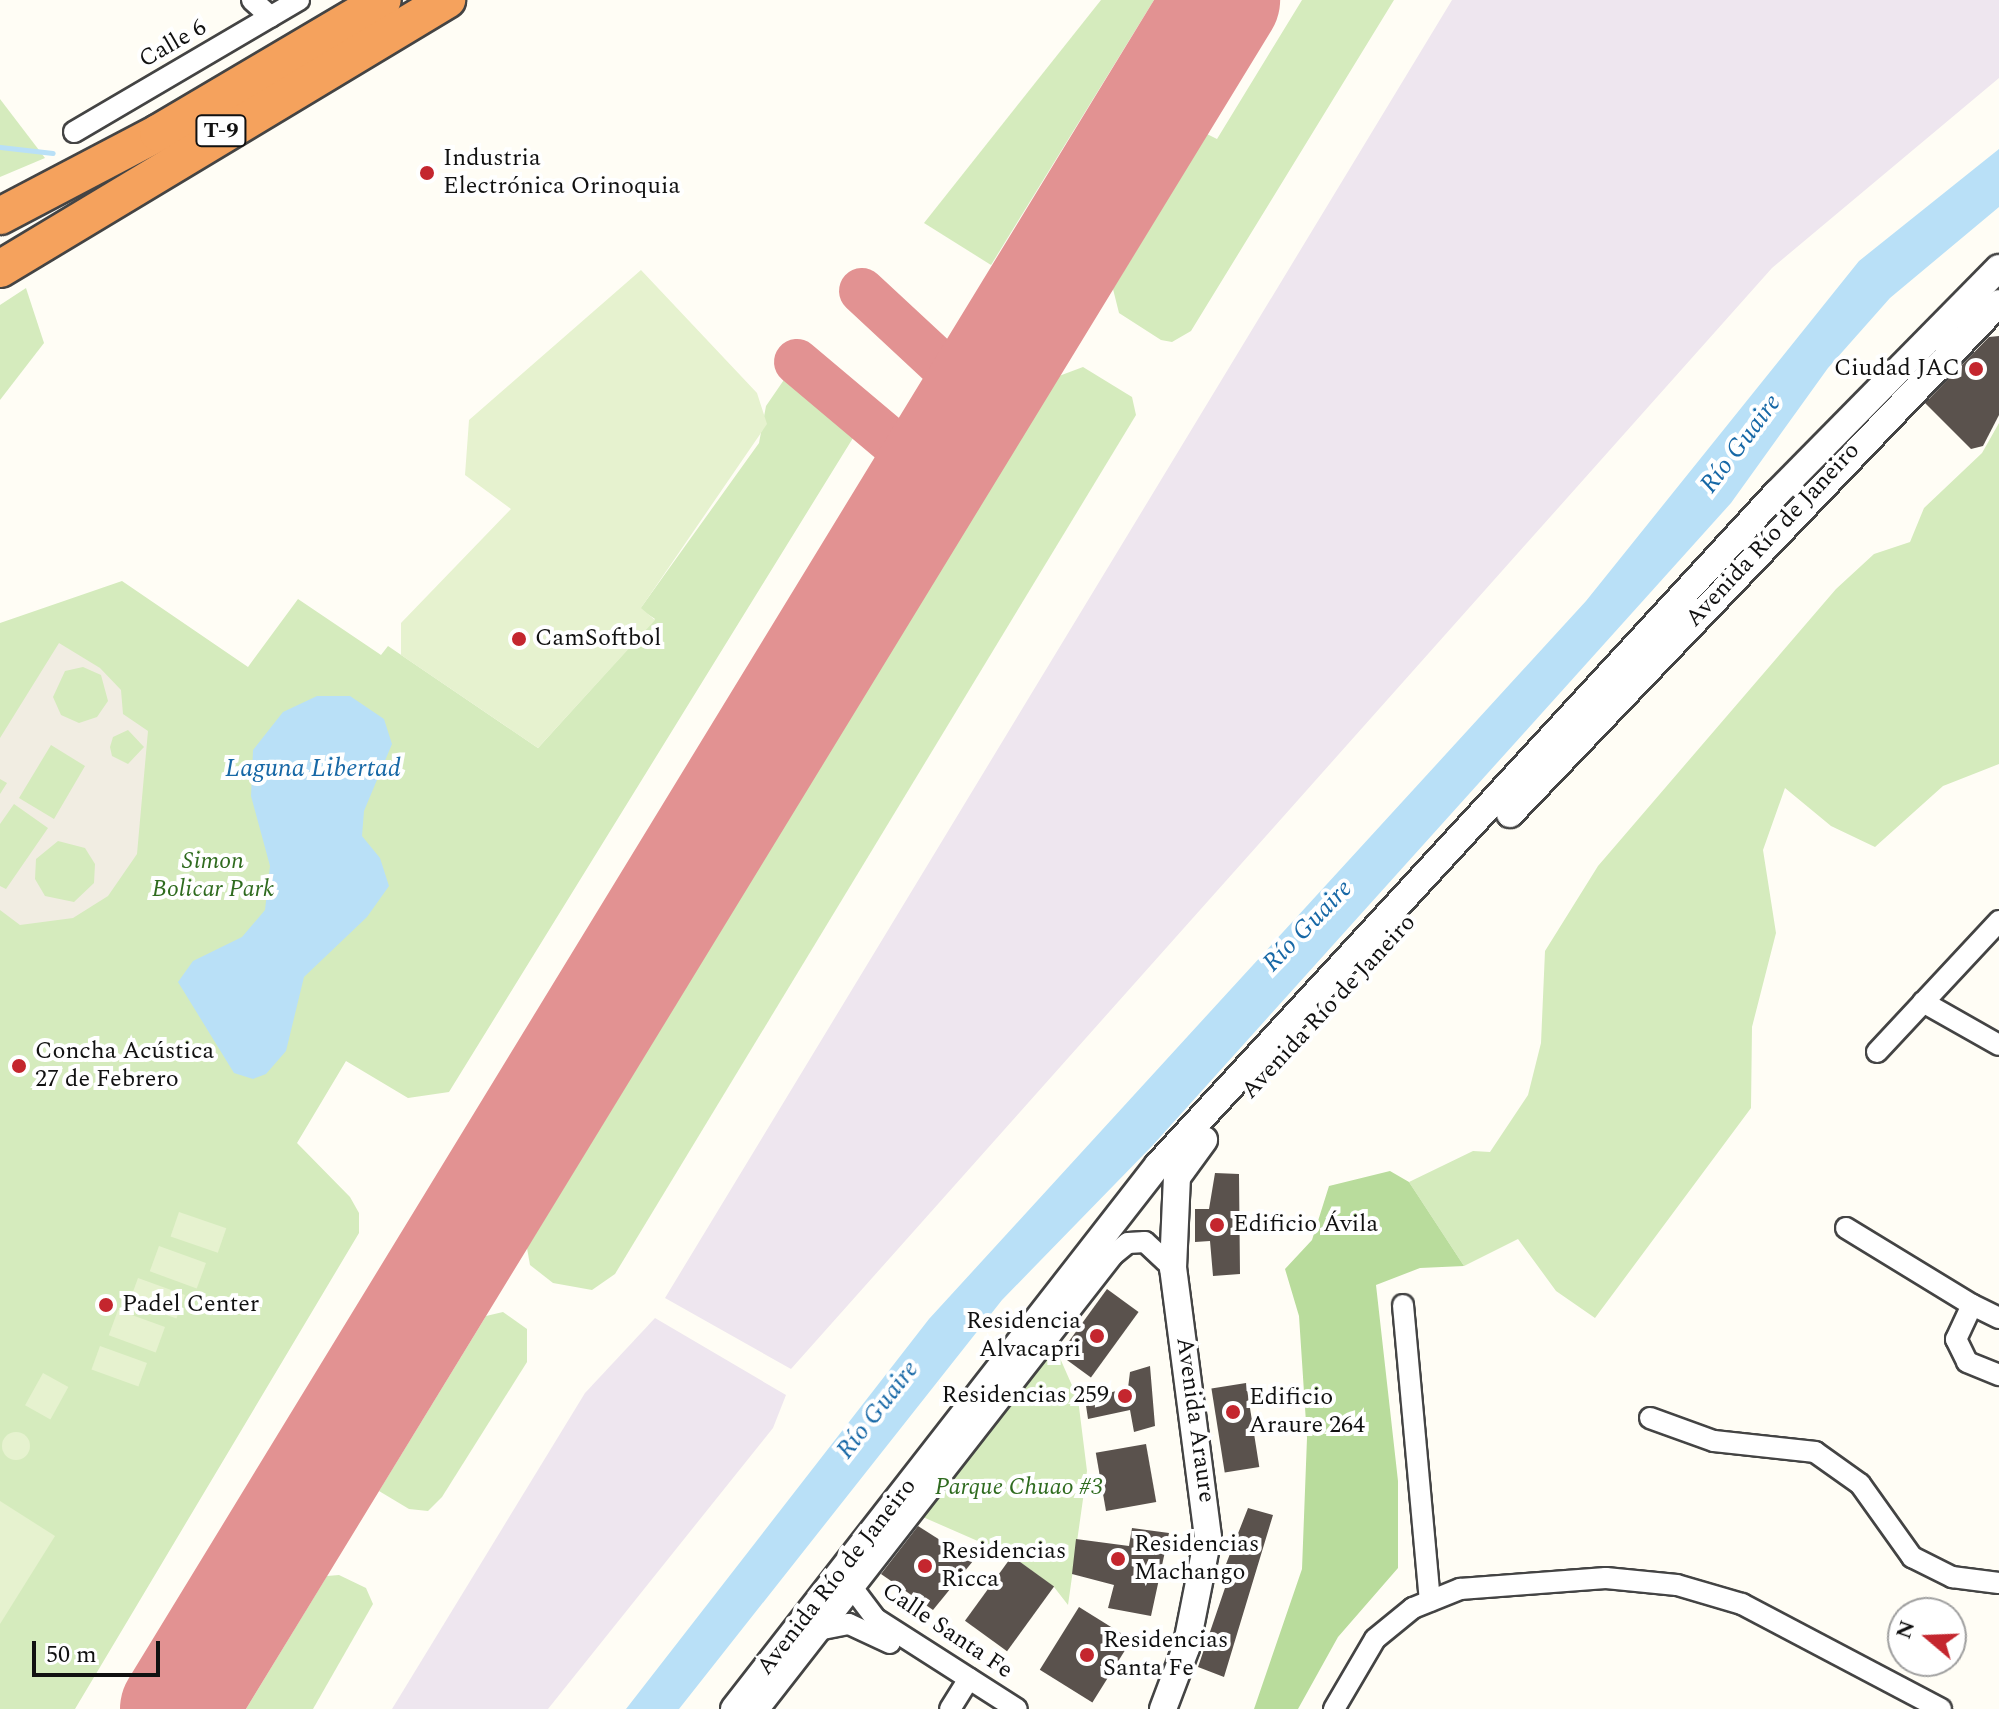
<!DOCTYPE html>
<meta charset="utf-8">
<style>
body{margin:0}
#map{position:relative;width:1999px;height:1709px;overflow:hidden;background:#fffdf5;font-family:Spectral,serif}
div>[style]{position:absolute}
.industrial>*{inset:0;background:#eee6ef}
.green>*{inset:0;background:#d5ebbd}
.forest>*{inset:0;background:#b9dc9c}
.pitch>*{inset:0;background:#e6f2cf;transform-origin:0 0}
.round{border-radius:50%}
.plaza>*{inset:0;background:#f1ede2}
.water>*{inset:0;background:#b9e0f7}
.stream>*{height:5px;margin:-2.5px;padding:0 2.5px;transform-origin:2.5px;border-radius:2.5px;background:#b9e0f7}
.taxiway>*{height:46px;margin:-23px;padding:0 23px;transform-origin:23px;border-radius:23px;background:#e29292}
.runway>*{height:116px;margin:-58px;padding:0 58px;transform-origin:58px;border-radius:58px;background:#e29292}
.building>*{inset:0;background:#5a524d;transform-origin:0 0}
.roads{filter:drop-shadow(2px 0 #444) drop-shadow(-2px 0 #444) drop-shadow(0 2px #444) drop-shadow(0 -2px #444)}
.minor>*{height:20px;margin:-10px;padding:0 10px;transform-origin:10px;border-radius:10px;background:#fff}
.tertiary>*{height:26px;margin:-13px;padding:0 13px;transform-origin:13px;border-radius:13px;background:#fff}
.motorway>*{height:36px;margin:-18px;padding:0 18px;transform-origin:18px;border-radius:18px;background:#f5a25d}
.dots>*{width:22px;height:22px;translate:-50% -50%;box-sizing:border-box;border:4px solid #fff;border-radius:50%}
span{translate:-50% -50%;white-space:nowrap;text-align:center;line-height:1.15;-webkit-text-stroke:8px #fff;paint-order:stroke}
.shield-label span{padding:2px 6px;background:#fff;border:2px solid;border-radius:6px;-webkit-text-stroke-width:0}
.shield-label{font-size:22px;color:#111;font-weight:700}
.street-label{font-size:24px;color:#111}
.poi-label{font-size:24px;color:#111}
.left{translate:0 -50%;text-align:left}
.right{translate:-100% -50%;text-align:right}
.park-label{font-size:24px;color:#2f6b1f;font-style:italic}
.water-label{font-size:26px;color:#1768a6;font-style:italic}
.north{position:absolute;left:1887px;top:1597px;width:80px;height:80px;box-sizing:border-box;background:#fff;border:2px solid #a0a0a0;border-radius:50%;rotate:289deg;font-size:22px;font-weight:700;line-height:32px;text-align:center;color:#111}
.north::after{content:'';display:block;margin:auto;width:28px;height:36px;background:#c4262e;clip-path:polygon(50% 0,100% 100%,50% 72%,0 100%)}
.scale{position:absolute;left:32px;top:1641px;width:128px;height:36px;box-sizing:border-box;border:4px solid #111;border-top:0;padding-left:10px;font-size:24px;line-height:28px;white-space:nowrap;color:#111;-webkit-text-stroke:6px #fff;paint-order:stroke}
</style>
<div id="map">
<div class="industrial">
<i style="clip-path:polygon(1452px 0,1999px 0,1999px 78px,1772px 268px,791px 1369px,665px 1298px)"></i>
<i style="clip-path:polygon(655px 1318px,786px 1395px,773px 1428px,548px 1709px,392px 1709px,585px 1393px)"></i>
</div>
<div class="green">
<i style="clip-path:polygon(1101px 0,1154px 0,991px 265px,924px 223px)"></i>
<i style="clip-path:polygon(1302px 0,1394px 0,1191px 331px,1172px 342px,1161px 340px,1119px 313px,1113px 289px,1207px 134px,1217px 139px)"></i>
<i style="clip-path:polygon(0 99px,45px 158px,0 177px)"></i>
<i style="clip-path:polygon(26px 288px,44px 343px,0 400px,0 305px)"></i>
<i style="clip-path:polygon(1083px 367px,1132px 397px,1136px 415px,615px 1274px,592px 1290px,553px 1283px,530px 1265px,527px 1248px,1059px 376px)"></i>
<i style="clip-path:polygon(790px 371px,853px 438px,449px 1092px,408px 1098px,346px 1061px,297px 1143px,350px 1197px,359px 1213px,359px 1233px,75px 1709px,0 1709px,0 623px,122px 581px,248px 667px,298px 599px,381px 655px,388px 646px,538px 748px,655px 619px,640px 609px,759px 443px,766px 406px)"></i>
<i style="clip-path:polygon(1999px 423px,1999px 764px,1943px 786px,1875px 847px,1831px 826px,1785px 788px,1763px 850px,1776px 933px,1752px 1027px,1751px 1108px,1595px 1318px,1556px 1291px,1518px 1239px,1464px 1266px,1409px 1182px,1473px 1151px,1490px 1152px,1528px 1095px,1541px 1043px,1545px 951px,1598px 866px,1836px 589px,1874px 554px,1910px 542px,1924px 508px,1982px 453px)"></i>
<i style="clip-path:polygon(503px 1312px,527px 1329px,527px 1362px,442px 1497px,428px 1511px,409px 1509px,379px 1491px,486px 1316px)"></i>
<i style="clip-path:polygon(1052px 1340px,1078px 1399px,1087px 1471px,1068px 1605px,1054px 1587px,1012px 1556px,916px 1514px)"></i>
<i style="clip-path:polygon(339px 1575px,366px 1588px,373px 1604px,313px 1709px,246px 1709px,327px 1576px)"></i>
</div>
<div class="forest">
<i style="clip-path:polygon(1390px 1171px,1409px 1182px,1464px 1266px,1420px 1268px,1376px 1285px,1398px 1481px,1398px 1568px,1338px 1637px,1298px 1709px,1254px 1709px,1302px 1569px,1307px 1438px,1299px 1316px,1285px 1269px,1312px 1240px,1329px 1186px)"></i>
</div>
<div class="pitch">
<i style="clip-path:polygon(641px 270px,757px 393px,767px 424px,641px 608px,655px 620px,538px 748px,401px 655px,401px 623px,511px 509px,465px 475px,469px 420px)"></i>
<i style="left:179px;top:1212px;width:50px;height:26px;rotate:19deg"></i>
<i style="left:159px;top:1246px;width:50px;height:27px;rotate:20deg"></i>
<i style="left:138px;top:1278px;width:50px;height:25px;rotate:20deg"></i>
<i style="left:118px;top:1310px;width:50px;height:27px;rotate:20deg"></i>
<i style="left:100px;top:1346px;width:50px;height:25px;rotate:20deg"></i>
<i style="left:43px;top:1373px;width:29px;height:37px;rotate:29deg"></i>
<i class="round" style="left:2px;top:1432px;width:28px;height:28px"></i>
<i style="clip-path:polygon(0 1501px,55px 1536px,0 1624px)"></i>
</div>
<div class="plaza">
<i style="clip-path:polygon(evenodd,59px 643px,100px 668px,121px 690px,123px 714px,148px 731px,137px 854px,108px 896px,73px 918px,20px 925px,0 910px,0 886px,6px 889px,48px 828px,14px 804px,0 824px,0 794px,7px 783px,0 779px,0 738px,59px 643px,83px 667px,101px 675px,108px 701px,97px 717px,79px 723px,61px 715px,53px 697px,65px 671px,83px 667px,59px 643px,128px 730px,144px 747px,128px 764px,112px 756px,110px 747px,113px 737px,128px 730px,59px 643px,51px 745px,85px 766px,54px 819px,19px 798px,51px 745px,59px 643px,58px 841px,85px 848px,95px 864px,94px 883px,74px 902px,45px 896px,35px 879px,36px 859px,58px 841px)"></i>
</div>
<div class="water">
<i style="clip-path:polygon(1999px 149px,1999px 207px,1890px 298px,1828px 368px,1731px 503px,1153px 1145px,1002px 1300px,679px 1709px,626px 1709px,929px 1319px,1586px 601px,1859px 261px)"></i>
<i style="clip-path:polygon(317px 696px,350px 696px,384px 719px,392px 744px,364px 811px,362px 836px,380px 858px,389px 886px,367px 917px,304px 977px,286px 1051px,266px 1074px,253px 1079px,234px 1073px,178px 982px,193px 961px,242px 937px,265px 910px,270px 866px,251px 796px,253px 750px,283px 712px)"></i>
</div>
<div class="stream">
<i style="left:0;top:147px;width:53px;rotate:6.5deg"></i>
</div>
<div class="taxiway">
<i style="left:862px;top:291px;width:157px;rotate:42.9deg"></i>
<i style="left:797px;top:362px;width:175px;rotate:40.1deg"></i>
</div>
<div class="runway">
<i style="left:178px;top:1709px;width:2003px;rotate:-58.58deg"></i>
</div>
<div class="building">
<i style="clip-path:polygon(1999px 336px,1999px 415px,1983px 446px,1971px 449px,1925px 403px,1989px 337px)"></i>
<i style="clip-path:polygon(1215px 1173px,1239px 1174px,1240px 1274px,1213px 1276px,1210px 1241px,1195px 1242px,1195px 1209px,1209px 1209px)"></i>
<i style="left:1107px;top:1289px;width:39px;height:81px;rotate:36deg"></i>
<i style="clip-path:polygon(1150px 1366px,1155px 1426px,1134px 1432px,1130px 1410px,1088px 1419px,1085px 1399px,1128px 1388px,1130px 1372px)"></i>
<i style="left:1246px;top:1383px;width:85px;height:35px;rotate:81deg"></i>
<i style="left:1146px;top:1444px;width:59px;height:51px;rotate:80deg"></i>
<i style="clip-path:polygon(1248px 1508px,1273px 1515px,1224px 1677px,1198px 1667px,1226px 1585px,1219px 1582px)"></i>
<i style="clip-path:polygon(918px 1526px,973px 1561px,933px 1610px,881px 1574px)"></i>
<i style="clip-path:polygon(1132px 1528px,1169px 1533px,1151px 1616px,1108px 1608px,1114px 1585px,1072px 1574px,1076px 1539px,1129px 1546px)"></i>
<i style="left:1012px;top:1556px;width:52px;height:80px;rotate:36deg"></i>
<i style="left:1079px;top:1607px;width:62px;height:74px;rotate:32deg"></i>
</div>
<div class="roads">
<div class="minor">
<i style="left:252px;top:0;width:25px;rotate:42deg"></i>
<i style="left:74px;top:132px;width:261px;rotate:-30.4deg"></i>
<i style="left:1923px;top:1002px;width:87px;rotate:29.5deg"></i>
<i style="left:1877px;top:1052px;width:179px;rotate:-47deg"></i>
<i style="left:1846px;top:1228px;width:148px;rotate:31.4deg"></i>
<i style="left:1403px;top:1305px;width:297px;rotate:84.8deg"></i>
<i style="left:1999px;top:1318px;width:30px;rotate:-154deg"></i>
<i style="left:1972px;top:1305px;width:38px;rotate:115deg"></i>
<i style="left:1956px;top:1339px;width:25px;rotate:64deg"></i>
<i style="left:1967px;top:1362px;width:35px;rotate:22deg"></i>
<i style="left:1650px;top:1418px;width:68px;rotate:19.8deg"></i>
<i style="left:1714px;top:1441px;width:102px;rotate:6.2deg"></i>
<i style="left:1815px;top:1452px;width:55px;rotate:35.4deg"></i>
<i style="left:1860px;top:1484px;width:90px;rotate:54.5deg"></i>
<i style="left:1912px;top:1557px;width:45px;rotate:26.6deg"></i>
<i style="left:1952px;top:1577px;width:47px;rotate:7.3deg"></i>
<i style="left:854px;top:1590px;width:36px;rotate:53deg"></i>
<i style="left:876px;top:1619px;width:167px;rotate:32.6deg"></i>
<i style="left:823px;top:1629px;width:26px;rotate:-11deg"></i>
<i style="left:849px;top:1624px;width:45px;rotate:24.9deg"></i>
<i style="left:759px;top:1709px;width:576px;rotate:-52.06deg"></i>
<i style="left:1113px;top:1255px;width:19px;rotate:-39deg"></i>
<i style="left:1128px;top:1243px;width:17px;rotate:-3deg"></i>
<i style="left:1145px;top:1242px;width:38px;rotate:43deg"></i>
<i style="left:950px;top:1709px;width:36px;rotate:-58deg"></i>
<i style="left:1334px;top:1709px;width:81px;rotate:-59.6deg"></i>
<i style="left:1375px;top:1639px;width:49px;rotate:-39.2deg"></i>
<i style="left:1413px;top:1608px;width:51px;rotate:-22deg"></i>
<i style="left:1460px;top:1589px;width:146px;rotate:-4.3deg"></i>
<i style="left:1606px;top:1578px;width:71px;rotate:5.6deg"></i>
<i style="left:1677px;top:1585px;width:68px;rotate:16.3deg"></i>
<i style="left:1742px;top:1604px;width:225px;rotate:27.8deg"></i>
</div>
<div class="tertiary">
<i style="left:1510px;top:814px;width:707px;rotate:-46.26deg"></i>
<i style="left:734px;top:1709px;width:690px;rotate:-52.07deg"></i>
<i style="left:1158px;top:1165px;width:914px;rotate:-47.35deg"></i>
<i style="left:1777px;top:493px;width:316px;rotate:-45.4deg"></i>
<i style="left:1163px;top:1709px;width:65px;rotate:-69.3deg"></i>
<i style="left:1186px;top:1648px;width:113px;rotate:-78.8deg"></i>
<i style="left:1208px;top:1537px;width:271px;rotate:-97.4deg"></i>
<i style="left:1173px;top:1268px;width:91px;rotate:-87.5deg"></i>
<i style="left:1177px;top:1177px;width:46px;rotate:-53.9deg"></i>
</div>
<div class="motorway">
<i style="left:0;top:216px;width:178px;rotate:-27.7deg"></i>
<i style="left:158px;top:133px;width:261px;rotate:-30.6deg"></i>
<i style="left:0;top:269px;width:522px;rotate:-31.04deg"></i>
</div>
</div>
<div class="dots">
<i style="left:427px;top:173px;background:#c4262e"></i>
<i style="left:1976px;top:369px;background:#c4262e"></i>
<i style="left:519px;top:639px;background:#c4262e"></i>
<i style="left:19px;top:1066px;background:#c4262e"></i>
<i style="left:1217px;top:1225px;background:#c4262e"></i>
<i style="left:106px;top:1305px;background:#c4262e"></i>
<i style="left:1097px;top:1336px;background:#c4262e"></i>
<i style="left:1125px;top:1396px;background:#c4262e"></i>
<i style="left:1233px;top:1412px;background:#c4262e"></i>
<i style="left:1118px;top:1559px;background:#c4262e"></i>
<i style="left:925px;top:1566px;background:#c4262e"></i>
<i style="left:1087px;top:1655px;background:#c4262e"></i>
</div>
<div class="shield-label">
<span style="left:221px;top:131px">T-9</span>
</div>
<div class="street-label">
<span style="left:173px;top:44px;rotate:-30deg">Calle 6</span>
<span style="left:1773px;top:535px;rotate:-47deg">Avenida Río de Janeiro</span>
<span style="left:1329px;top:1007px;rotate:-47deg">Avenida Río de Janeiro</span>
<span style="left:1195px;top:1420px;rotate:82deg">Avenida Araure</span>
<span style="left:837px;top:1577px;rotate:-52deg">Avenida Río de Janeiro</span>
<span style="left:947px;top:1631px;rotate:34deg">Calle Santa Fe</span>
</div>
<div class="poi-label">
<span class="left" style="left:443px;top:173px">Industria<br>Electrónica Orinoquia</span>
<span class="right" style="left:1960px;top:369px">Ciudad JAC</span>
<span class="left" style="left:535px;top:639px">CamSoftbol</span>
<span class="left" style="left:35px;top:1066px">Concha Acústica<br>27 de Febrero</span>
<span class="left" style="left:1233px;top:1225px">Edificio Ávila</span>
<span class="left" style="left:122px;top:1305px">Padel Center</span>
<span class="right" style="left:1081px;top:1336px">Residencia<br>Alvacapri</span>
<span class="right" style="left:1109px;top:1396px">Residencias 259</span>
<span class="left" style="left:1249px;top:1412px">Edificio<br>Araure 264</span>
<span class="left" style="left:1134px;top:1559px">Residencias<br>Machango</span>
<span class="left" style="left:941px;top:1566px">Residencias<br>Ricca</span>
<span class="left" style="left:1103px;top:1655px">Residencias<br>Santa Fe</span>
</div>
<div class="park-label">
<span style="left:213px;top:876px">Simon<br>Bolicar Park</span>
<span style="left:1019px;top:1488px">Parque Chuao #3</span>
</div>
<div class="water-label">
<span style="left:1741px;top:444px;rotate:-53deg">Río Guaire</span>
<span style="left:313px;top:769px">Laguna Libertad</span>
<span style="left:1308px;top:926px;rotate:-46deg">Río Guaire</span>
<span style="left:878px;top:1410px;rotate:-52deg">Río Guaire</span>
</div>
<div class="north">N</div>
<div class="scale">50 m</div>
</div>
